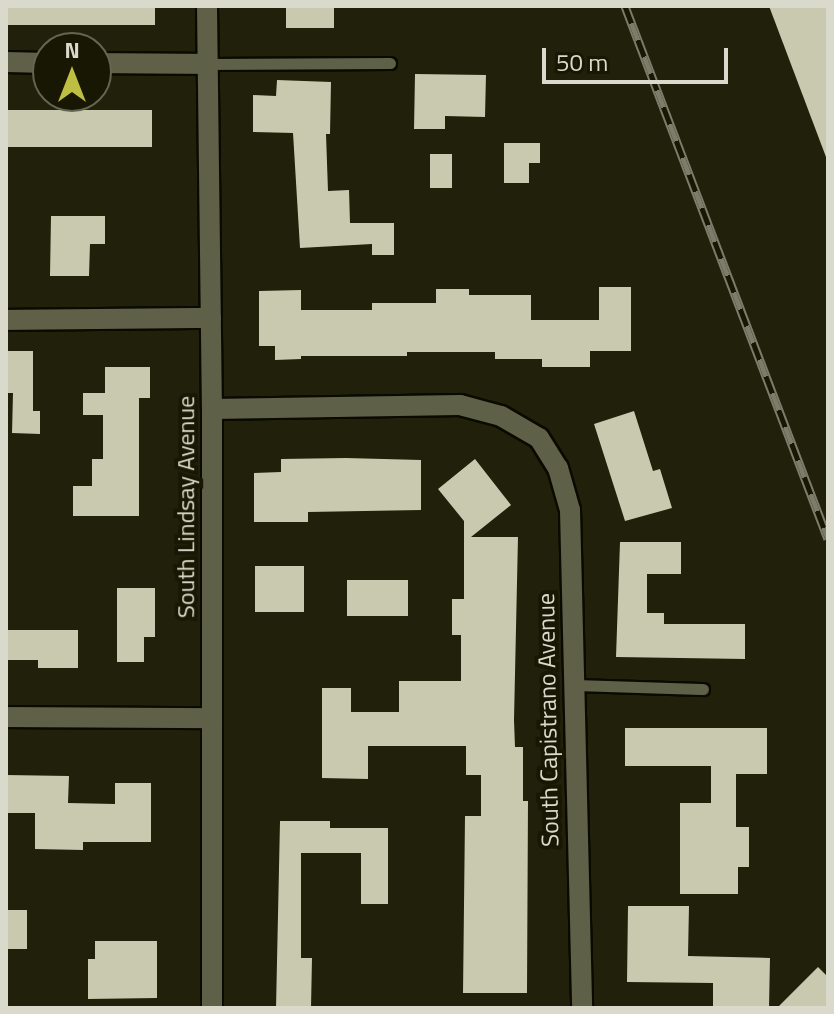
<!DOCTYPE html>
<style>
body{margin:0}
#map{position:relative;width:834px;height:1014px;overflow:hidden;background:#20200b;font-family:"Titillium Web",sans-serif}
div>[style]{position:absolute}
.building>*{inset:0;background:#c8c9ae;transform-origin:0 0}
.roads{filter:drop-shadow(2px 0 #0a0a00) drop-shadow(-2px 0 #0a0a00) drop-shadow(0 2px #0a0a00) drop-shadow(0 -2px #0a0a00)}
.service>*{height:11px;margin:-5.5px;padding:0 5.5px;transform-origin:5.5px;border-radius:5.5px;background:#5f6048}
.minor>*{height:20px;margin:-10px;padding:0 10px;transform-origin:10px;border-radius:10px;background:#5f6048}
.rail>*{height:9px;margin-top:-4.5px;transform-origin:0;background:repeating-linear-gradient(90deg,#171703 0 18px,#7c7c6b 0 36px);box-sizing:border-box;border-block:2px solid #7c7c6b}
span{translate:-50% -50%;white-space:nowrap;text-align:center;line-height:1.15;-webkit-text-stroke:8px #171703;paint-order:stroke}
.street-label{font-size:24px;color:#d9dacc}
.frame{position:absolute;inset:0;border:8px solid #d9dacc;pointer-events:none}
.north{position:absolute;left:32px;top:32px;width:80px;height:80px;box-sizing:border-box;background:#171703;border:2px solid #656553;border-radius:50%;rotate:0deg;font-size:22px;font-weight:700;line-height:32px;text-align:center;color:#d9dacc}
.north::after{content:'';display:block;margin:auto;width:28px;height:36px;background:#bebf42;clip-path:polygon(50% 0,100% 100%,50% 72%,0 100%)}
.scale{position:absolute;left:542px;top:48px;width:186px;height:36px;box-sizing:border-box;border:4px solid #d9dacc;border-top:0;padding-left:10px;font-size:24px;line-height:28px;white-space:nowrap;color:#d9dacc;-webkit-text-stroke:6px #171703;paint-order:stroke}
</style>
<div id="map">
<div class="building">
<i style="left:6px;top:6px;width:149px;height:19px"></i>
<i style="left:286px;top:6px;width:48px;height:22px"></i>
<i style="clip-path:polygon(769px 6px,828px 6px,828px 157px,826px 157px)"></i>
<i style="clip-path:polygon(415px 74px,486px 75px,485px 117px,445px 116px,445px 129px,414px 129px)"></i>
<i style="clip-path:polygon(277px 80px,331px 82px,330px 134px,326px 134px,328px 191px,349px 190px,350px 223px,394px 223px,394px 255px,372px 255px,372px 244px,300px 248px,293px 133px,253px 132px,253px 95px,276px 96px)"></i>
<i style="left:6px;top:110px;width:146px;height:37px"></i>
<i style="clip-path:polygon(504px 143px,540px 143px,540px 163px,529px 163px,529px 183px,504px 183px)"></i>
<i style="left:430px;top:154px;width:22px;height:34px"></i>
<i style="clip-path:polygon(51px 216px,105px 216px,105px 244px,90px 244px,89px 276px,50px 276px)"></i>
<i style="clip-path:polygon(599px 287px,631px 287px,631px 351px,590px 351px,590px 367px,542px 367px,542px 359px,495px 359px,495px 352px,407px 352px,407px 356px,301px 356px,301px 359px,275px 360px,275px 346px,259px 346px,259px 291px,301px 290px,301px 310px,372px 310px,372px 303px,436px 303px,436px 289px,469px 289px,469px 295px,531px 295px,531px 320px,599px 320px)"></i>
<i style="clip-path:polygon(6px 351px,33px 351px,33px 411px,40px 411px,40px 434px,12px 433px,13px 393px,6px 393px)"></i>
<i style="clip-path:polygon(105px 367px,150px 367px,150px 398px,139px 398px,139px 516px,73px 516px,73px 486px,92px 486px,92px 459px,103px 459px,103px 415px,83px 415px,83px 393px,105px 393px)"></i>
<i style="clip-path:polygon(634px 411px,653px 471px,660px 469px,672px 508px,625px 521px,594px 424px)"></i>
<i style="clip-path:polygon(346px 458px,421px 460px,421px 510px,308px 512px,308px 522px,254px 522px,254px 473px,281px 472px,281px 459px)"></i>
<i style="clip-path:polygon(475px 459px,511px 505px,471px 537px,518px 537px,514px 720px,515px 747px,523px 747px,523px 801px,528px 801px,527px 993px,463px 993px,465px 816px,481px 816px,481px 775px,466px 775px,466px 746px,368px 746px,368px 779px,322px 778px,322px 688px,351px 688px,351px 712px,399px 712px,399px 681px,461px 681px,461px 635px,452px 635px,452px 599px,464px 599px,464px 521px,438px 489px)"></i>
<i style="clip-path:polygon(620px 542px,681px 542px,681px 574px,647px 574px,647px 613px,664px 613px,664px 624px,745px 624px,745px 659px,616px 657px)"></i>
<i style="left:255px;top:566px;width:49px;height:46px"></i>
<i style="left:347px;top:580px;width:61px;height:36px"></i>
<i style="clip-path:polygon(117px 588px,155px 588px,155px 637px,144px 637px,144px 662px,117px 662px)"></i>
<i style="clip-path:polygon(6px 630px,78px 630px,78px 668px,38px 668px,38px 660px,6px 660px)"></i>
<i style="clip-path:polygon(625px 728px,767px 728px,767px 774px,736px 774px,736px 827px,749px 827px,749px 867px,738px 867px,738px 894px,680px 894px,680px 803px,711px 803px,711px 766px,625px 766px)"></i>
<i style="clip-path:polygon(6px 775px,69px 776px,68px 803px,115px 804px,115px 783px,151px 783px,151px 842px,83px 842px,83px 850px,35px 849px,35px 813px,6px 813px)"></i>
<i style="clip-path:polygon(280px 821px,330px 821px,330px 828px,388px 828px,388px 904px,361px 904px,361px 853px,301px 853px,301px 958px,312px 958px,311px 1008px,276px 1008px)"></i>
<i style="clip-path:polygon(628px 906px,689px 906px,688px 956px,770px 958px,769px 1008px,713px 1008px,713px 983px,627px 982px)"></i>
<i style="left:27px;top:910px;width:39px;height:21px;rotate:90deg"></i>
<i style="clip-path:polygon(95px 941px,157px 941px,157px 998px,88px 999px,88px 959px,95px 959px)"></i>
<i style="clip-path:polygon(818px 967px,828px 977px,828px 1008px,777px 1008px)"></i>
</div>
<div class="roads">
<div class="service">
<i style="left:206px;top:64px;width:184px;rotate:-0.3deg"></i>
<i style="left:573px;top:685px;width:130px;rotate:1.8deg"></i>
</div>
<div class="minor">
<i style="left:207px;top:6px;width:403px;rotate:89.3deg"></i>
<i style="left:212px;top:409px;width:599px;rotate:90deg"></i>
<i style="left:6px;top:62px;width:42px;rotate:1.4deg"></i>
<i style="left:96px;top:63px;width:110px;rotate:0.5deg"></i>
<i style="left:6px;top:320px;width:205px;rotate:-0.6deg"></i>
<i style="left:212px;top:409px;width:248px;rotate:-0.9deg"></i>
<i style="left:460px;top:405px;width:42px;rotate:15deg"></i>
<i style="left:501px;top:416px;width:44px;rotate:30.1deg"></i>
<i style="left:539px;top:438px;width:36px;rotate:58deg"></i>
<i style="left:558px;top:468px;width:44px;rotate:74.1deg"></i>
<i style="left:570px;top:510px;width:498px;rotate:88.6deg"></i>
<i style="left:6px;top:717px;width:206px;rotate:0.3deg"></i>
</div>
</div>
<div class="rail">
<i style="left:625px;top:6px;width:570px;rotate:69.15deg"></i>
</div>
<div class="street-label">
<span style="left:186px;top:507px;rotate:-90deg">South Lindsay Avenue</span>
<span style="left:548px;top:720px;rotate:-91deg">South Capistrano Avenue</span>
</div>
<div class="frame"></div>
<div class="north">N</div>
<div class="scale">50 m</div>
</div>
